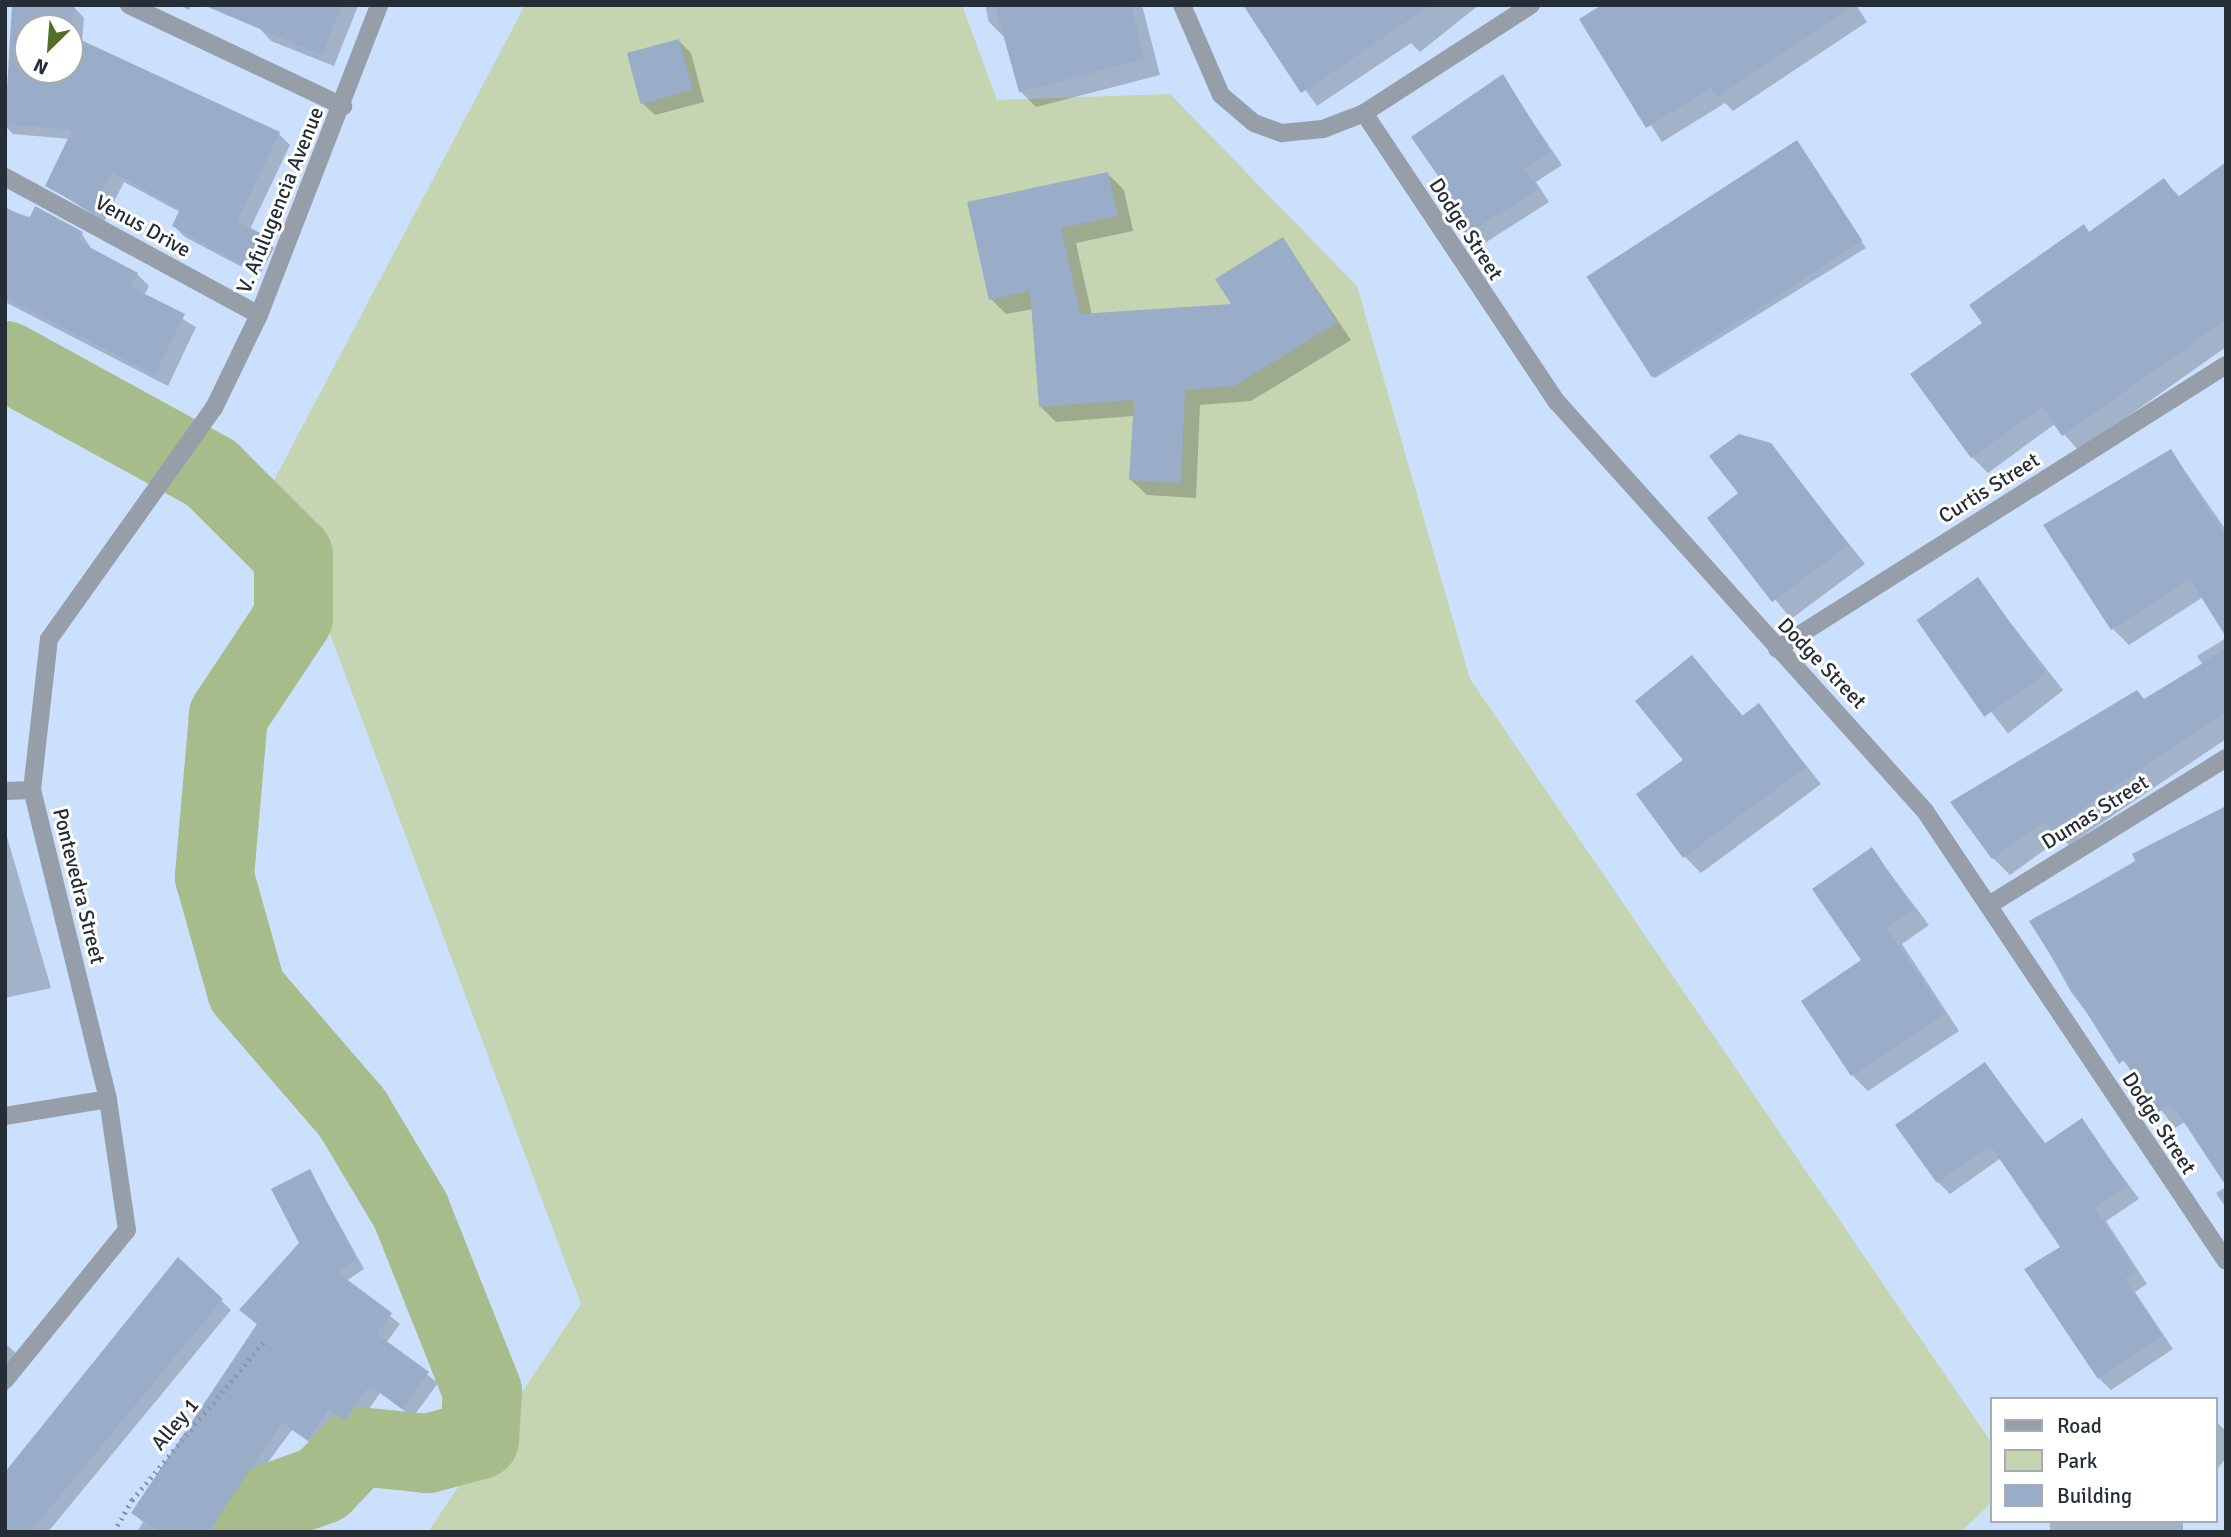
<!DOCTYPE html>
<style>
body{margin:0}
#map{position:relative;width:2231px;height:1537px;overflow:hidden;background:#cbe0fc;font-family:Signika,sans-serif}
div>[style]{position:absolute}
.green>*{inset:0;background:#c5d5b1}
.shadow>*{inset:0;background:#0003;transform-origin:0 0}
.river>*{height:79px;margin:-39.5px;padding:0 39.5px;transform-origin:39.5px;border-radius:39.5px;background:#a7bc8b}
.building>*{inset:0;background:#99adc8;transform-origin:0 0}
.path>*{height:4.5px;margin-top:-2.25px;transform-origin:0;background:repeating-linear-gradient(90deg,#8796ab 0 2px,transparent 0 7px)}
.minor>*{height:18px;margin:-9px;padding:0 9px;transform-origin:9px;border-radius:9px;background:#969eaa}
span{translate:-50% -50%;white-space:nowrap;text-align:center;line-height:1.15;-webkit-text-stroke:6px #fff;paint-order:stroke}
.street-label{font-size:21px;color:#252d37}
.frame{position:absolute;inset:0;border:7px solid #252d37;pointer-events:none}
.legend{position:absolute;left:1990px;top:1397px;width:228px;height:126px;box-sizing:border-box;background:#fff;border:2px solid #a8abaf;margin:0;padding:9px 12px;list-style:none;font-size:21px;color:#252d37}
.legend li{display:flex;align-items:center;gap:14px;height:35px}
.legend b{width:35px;border:2px solid #a8abaf}
.north{position:absolute;left:14px;top:14px;width:70px;height:70px;box-sizing:border-box;background:#fff;border:2px solid #a8abaf;border-radius:50%;rotate:205deg;font-size:19px;font-weight:700;line-height:28px;text-align:center;color:#252d37}
.north::after{content:'';display:block;margin:auto;width:24px;height:32px;background:#547025;clip-path:polygon(50% 0,100% 100%,50% 72%,0 100%)}
</style>
<div id="map">
<div class="green">
<i style="clip-path:polygon(525px 5px,962px 5px,997px 100px,1170px 94px,1357px 286px,1470px 679px,1991px 1442px,1991px 1503px,1961px 1532px,428px 1532px,581px 1304px,273px 482px)"></i>
</div>
<div class="shadow">
<i style="clip-path:polygon(evenodd,14px 5px,73px 6px,84px 18px,82px 42px,279px 134px,290px 145px,250px 229px,274px 248px,259px 276px,185px 237px,174px 226px,180px 212px,124px 182px,104px 222px,47px 185px,70px 139px,13px 134px,5px 126px,14px 5px,28px 28px,70px 28px,70px 70px,28px 70px,28px 28px)"></i>
<i style="clip-path:polygon(179px 5px,191px 5px,189px 10px)"></i>
<i style="clip-path:polygon(239px 5px,358px 5px,358px 6px,334px 66px,271px 41px)"></i>
<i style="clip-path:polygon(985px 5px,1142px 5px,1160px 75px,1036px 107px,1020px 91px,1005px 38px,989px 22px)"></i>
<i style="clip-path:polygon(1245px 5px,1479px 5px,1420px 52px,1411px 43px,1317px 106px)"></i>
<i style="clip-path:polygon(1605px 5px,1856px 5px,1867px 22px,1733px 111px,1725px 103px,1662px 142px,1581px 20px)"></i>
<i style="clip-path:polygon(679px 41px,691px 53px,704px 102px,655px 115px,642px 103px)"></i>
<i style="clip-path:polygon(1502px 76px,1562px 165px,1536px 182px,1549px 202px,1480px 246px,1438px 189px)"></i>
<i style="clip-path:polygon(1797px 142px,1866px 248px,1655px 378px,1649px 373px)"></i>
<i style="clip-path:polygon(2226px 164px,2226px 347px,2079px 451px,2055px 424px,1988px 473px,1972px 457px,1984px 324px,2084px 226px,2090px 233px,2164px 181px,2180px 197px)"></i>
<i style="clip-path:polygon(1108px 174px,1124px 190px,1133px 231px,1076px 243px,1092px 315px,1234px 305px,1283px 239px,1351px 340px,1251px 401px,1200px 405px,1196px 498px,1147px 495px,1131px 480px,1134px 416px,1056px 422px,1040px 406px,1033px 309px,1006px 314px,991px 299px)"></i>
<i style="clip-path:polygon(5px 209px,82px 234px,92px 250px,137px 274px,149px 286px,144px 296px,196px 327px,168px 386px,5px 302px)"></i>
<i style="clip-path:polygon(1770px 445px,1865px 564px,1791px 619px,1710px 518px,1740px 494px)"></i>
<i style="clip-path:polygon(2171px 451px,2226px 530px,2226px 633px,2203px 597px,2129px 645px,2113px 629px)"></i>
<i style="left:1977px;top:580px;width:140px;height:70px;rotate:52deg"></i>
<i style="clip-path:polygon(2226px 638px,2226px 739px,2069px 845px,2061px 838px,2010px 875px,1993px 858px,2145px 700px,2203px 665px,2197px 656px)"></i>
<i style="clip-path:polygon(1692px 657px,1744px 717px,1759px 706px,1821px 784px,1701px 873px,1684px 856px)"></i>
<i style="clip-path:polygon(2226px 808px,2185px 1122px,2175px 1128px,2071px 992px,2032px 921px)"></i>
<i style="clip-path:polygon(5px 830px,51px 988px,5px 998px)"></i>
<i style="clip-path:polygon(1872px 850px,1929px 925px,1902px 944px,1959px 1031px,1868px 1091px,1852px 1075px)"></i>
<i style="clip-path:polygon(1985px 1064px,2046px 1144px,2081px 1120px,2139px 1199px,2106px 1221px,2147px 1284px,2135px 1292px,2173px 1349px,2111px 1390px,2099px 1378px,2062px 1247px,2001px 1158px,1950px 1194px,1938px 1182px)"></i>
<i style="clip-path:polygon(310px 1171px,364px 1269px,346px 1281px,400px 1324px,386px 1343px,438px 1383px,413px 1417px,380px 1393px,355px 1429px,338px 1417px,318px 1448px,292px 1430px,242px 1497px,226px 1532px,137px 1532px,143px 1522px,133px 1512px,258px 1325px,241px 1310px,301px 1243px)"></i>
<i style="clip-path:polygon(2226px 1187px,2226px 1208px,2216px 1193px)"></i>
<i style="clip-path:polygon(179px 1260px,231px 1310px,48px 1532px,5px 1532px)"></i>
<i style="clip-path:polygon(5px 1343px,26px 1363px,5px 1394px)"></i>
<i style="clip-path:polygon(2215px 1421px,2226px 1431px,2226px 1458px,2215px 1472px)"></i>
<i style="left:2050px;top:1521px;width:133px;height:14px"></i>
</div>
<div class="river">
<i style="left:5px;top:360px;width:235px;rotate:28.7deg"></i>
<i style="left:211px;top:473px;width:116px;rotate:45deg"></i>
<i style="left:293px;top:555px;width:62px;rotate:90deg"></i>
<i style="left:293px;top:617px;width:118px;rotate:123.6deg"></i>
<i style="left:228px;top:715px;width:162px;rotate:95deg"></i>
<i style="left:214px;top:876px;width:118px;rotate:74.3deg"></i>
<i style="left:246px;top:990px;width:162px;rotate:49.2deg"></i>
<i style="left:352px;top:1113px;width:113px;rotate:59.1deg"></i>
<i style="left:410px;top:1210px;width:195px;rotate:68.3deg"></i>
<i style="left:482px;top:1391px;width:48px;rotate:93.6deg"></i>
<i style="left:479px;top:1439px;width:54px;rotate:164.9deg"></i>
<i style="left:427px;top:1453px;width:69px;rotate:-174.2deg"></i>
<i style="left:358px;top:1446px;width:52px;rotate:133.5deg"></i>
<i style="left:322px;top:1484px;width:56px;rotate:160.3deg"></i>
<i style="left:269px;top:1503px;width:33px;rotate:119deg"></i>
</div>
<div class="building">
<i style="clip-path:polygon(evenodd,12px 5px,74px 5px,70px 35px,280px 132px,237px 221px,264px 235px,247px 267px,172px 226px,180px 209px,112px 172px,93px 212px,45px 186px,72px 130px,5px 124px,12px 5px,28px 28px,70px 28px,70px 70px,28px 70px,28px 28px)"></i>
<i style="clip-path:polygon(203px 5px,342px 5px,322px 55px)"></i>
<i style="clip-path:polygon(995px 5px,1131px 5px,1145px 59px,1019px 92px)"></i>
<i style="clip-path:polygon(1243px 5px,1432px 5px,1301px 93px)"></i>
<i style="clip-path:polygon(1602px 5px,1856px 5px,1718px 97px,1711px 88px,1646px 128px,1579px 19px)"></i>
<i style="left:679px;top:39px;width:53px;height:54px;rotate:75deg"></i>
<i style="clip-path:polygon(1503px 74px,1551px 152px,1525px 169px,1538px 189px,1466px 235px,1435px 188px,1443px 183px,1411px 137px)"></i>
<i style="left:1797px;top:140px;width:120px;height:251px;rotate:57deg"></i>
<i style="clip-path:polygon(2226px 162px,2226px 320px,2062px 436px,2042px 407px,1971px 458px,1910px 374px,1982px 323px,1969px 305px,2084px 224px,2089px 232px,2164px 178px,2178px 197px)"></i>
<i style="clip-path:polygon(1108px 172px,1118px 216px,1061px 228px,1080px 314px,1231px 304px,1215px 279px,1283px 237px,1337px 323px,1234px 386px,1185px 390px,1181px 483px,1129px 480px,1134px 400px,1039px 407px,1030px 291px,989px 300px,967px 202px)"></i>
<i style="clip-path:polygon(35px 206px,83px 232px,78px 241px,138px 273px,131px 287px,185px 314px,155px 375px,5px 297px,5px 207px,29px 219px)"></i>
<i style="clip-path:polygon(1739px 434px,1771px 443px,1849px 545px,1772px 602px,1707px 518px,1738px 493px,1709px 456px)"></i>
<i style="clip-path:polygon(2171px 449px,2226px 538px,2226px 637px,2190px 579px,2111px 630px,2043px 525px)"></i>
<i style="left:1978px;top:577px;width:118px;height:75px;rotate:55deg"></i>
<i style="clip-path:polygon(2226px 649px,2226px 712px,2051px 830px,2045px 822px,1992px 859px,1950px 802px,2137px 690px,2144px 699px)"></i>
<i style="clip-path:polygon(1692px 655px,1742px 716px,1759px 703px,1806px 767px,1683px 858px,1636px 794px,1683px 760px,1635px 701px)"></i>
<i style="clip-path:polygon(2226px 806px,2226px 1186px,2172px 1104px,2157px 1113px,2124px 1060px,2119px 1064px,2029px 921px,2136px 862px,2132px 854px)"></i>
<i style="clip-path:polygon(1872px 847px,1914px 909px,1887px 928px,1945px 1014px,1851px 1076px,1801px 1001px,1861px 960px,1812px 889px)"></i>
<i style="clip-path:polygon(1985px 1062px,2044px 1144px,2082px 1118px,2128px 1186px,2095px 1208px,2136px 1272px,2125px 1279px,2162px 1336px,2098px 1379px,2024px 1269px,2060px 1247px,1990px 1145px,1937px 1183px,1895px 1125px)"></i>
<i style="clip-path:polygon(310px 1169px,356px 1259px,337px 1272px,392px 1313px,377px 1334px,429px 1372px,402px 1409px,370px 1385px,345px 1421px,328px 1409px,308px 1440px,282px 1422px,208px 1532px,161px 1532px,131px 1513px,257px 1324px,239px 1310px,299px 1243px,271px 1189px)"></i>
<i style="clip-path:polygon(178px 1257px,223px 1299px,30px 1532px,5px 1532px,5px 1472px)"></i>
</div>
<div class="path">
<i style="left:114px;top:1532px;width:37px;rotate:-61deg"></i>
<i style="left:132px;top:1500px;width:209px;rotate:-50.2deg"></i>
</div>
<div class="minor">
<i style="left:129px;top:5px;width:237px;rotate:25.3deg"></i>
<i style="left:1182px;top:5px;width:98px;rotate:66.6deg"></i>
<i style="left:1221px;top:95px;width:43px;rotate:40.3deg"></i>
<i style="left:1254px;top:123px;width:30px;rotate:20deg"></i>
<i style="left:1282px;top:133px;width:41px;rotate:-5.6deg"></i>
<i style="left:1323px;top:129px;width:44px;rotate:-21.3deg"></i>
<i style="left:1364px;top:113px;width:199px;rotate:-32.9deg"></i>
<i style="left:1364px;top:113px;width:348px;rotate:56.3deg"></i>
<i style="left:1557px;top:402px;width:550px;rotate:48.02deg"></i>
<i style="left:1925px;top:811px;width:541px;rotate:56.22deg"></i>
<i style="left:5px;top:177px;width:289px;rotate:28.5deg"></i>
<i style="left:1777px;top:649px;width:531px;rotate:-32.31deg"></i>
<i style="left:5px;top:791px;width:27px;rotate:-2deg"></i>
<i style="left:1989px;top:905px;width:279px;rotate:-31.8deg"></i>
<i style="left:5px;top:1116px;width:104px;rotate:-9.4deg"></i>
<i style="left:5px;top:1380px;width:193px;rotate:-50.9deg"></i>
<i style="left:127px;top:1230px;width:132px;rotate:-98.3deg"></i>
<i style="left:108px;top:1099px;width:318px;rotate:-103.8deg"></i>
<i style="left:32px;top:790px;width:152px;rotate:-83.6deg"></i>
<i style="left:49px;top:639px;width:284px;rotate:-54.5deg"></i>
<i style="left:214px;top:408px;width:103px;rotate:-64.2deg"></i>
<i style="left:259px;top:315px;width:332px;rotate:-68.8deg"></i>
</div>
<div class="street-label">
<span style="left:280px;top:200px;rotate:-68deg">V. Afulugencia Avenue</span>
<span style="left:143px;top:226px;rotate:29deg">Venus Drive</span>
<span style="left:1466px;top:229px;rotate:57deg">Dodge Street</span>
<span style="left:1989px;top:488px;rotate:-32deg">Curtis Street</span>
<span style="left:1822px;top:663px;rotate:46deg">Dodge Street</span>
<span style="left:2095px;top:812px;rotate:-32deg">Dumas Street</span>
<span style="left:79px;top:886px;rotate:76deg">Pontevedra Street</span>
<span style="left:2159px;top:1123px;rotate:57deg">Dodge Street</span>
<span style="left:175px;top:1424px;rotate:-50deg">Alley 1</span>
</div>
<div class="frame"></div>
<ul class="legend">
<li><b style="height:9px;background:#969eaa"></b>Road</li>
<li><b style="height:19px;background:#c5d5b1"></b>Park</li>
<li><b style="height:19px;background:#99adc8"></b>Building</li>
</ul>
<div class="north">N</div>
</div>
